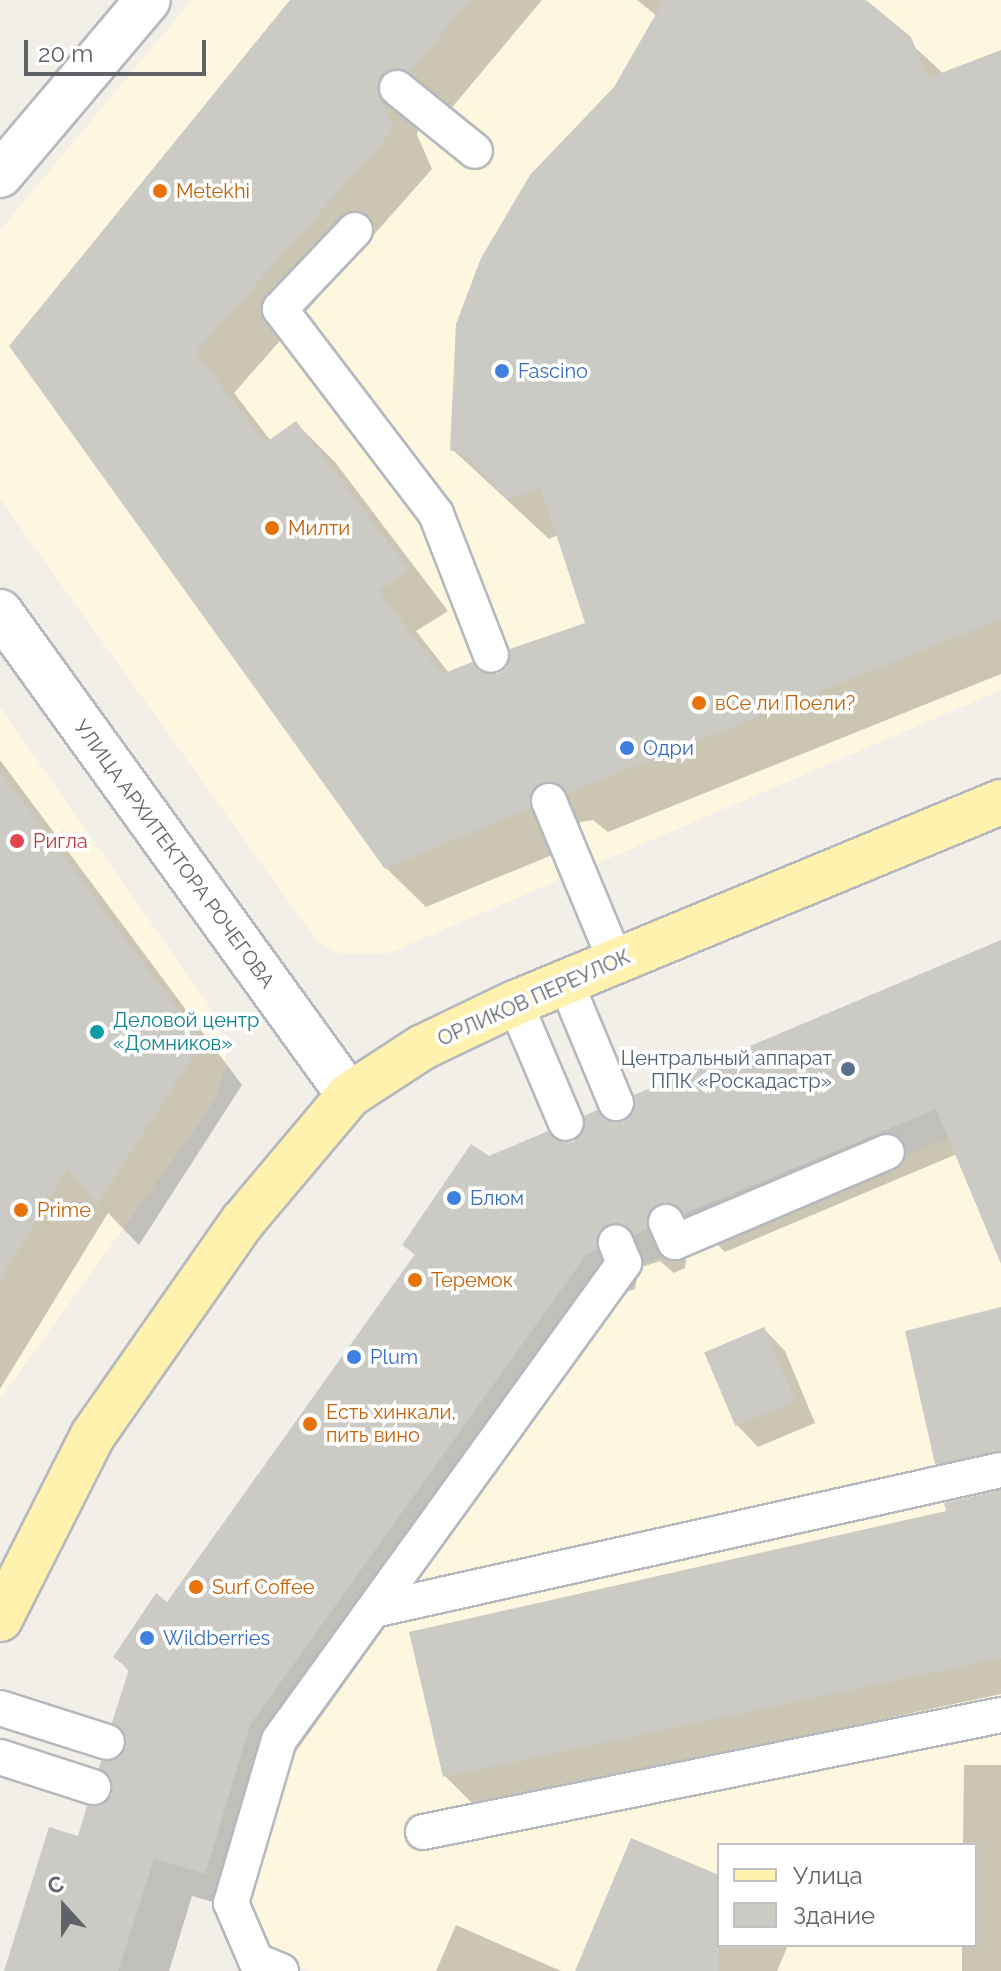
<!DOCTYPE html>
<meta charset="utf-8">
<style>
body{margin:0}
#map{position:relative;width:1001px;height:1971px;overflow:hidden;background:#f1efe8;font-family:Raleway,sans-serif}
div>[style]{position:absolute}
.commercial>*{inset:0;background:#fef7e0}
.shadow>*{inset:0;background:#0003}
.building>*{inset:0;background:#cccac5;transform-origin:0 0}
.roads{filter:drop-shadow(2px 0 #b5b8bc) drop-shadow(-2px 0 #b5b8bc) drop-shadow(0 2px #b5b8bc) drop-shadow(0 -2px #b5b8bc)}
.service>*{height:34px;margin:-17px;padding:0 17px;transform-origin:17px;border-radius:17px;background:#fff}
.minor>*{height:44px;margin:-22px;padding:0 22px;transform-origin:22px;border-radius:22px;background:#fff}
.primary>*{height:44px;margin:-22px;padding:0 22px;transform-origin:22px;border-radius:22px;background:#fff2af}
.dots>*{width:22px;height:22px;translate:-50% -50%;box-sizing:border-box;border:4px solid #fff;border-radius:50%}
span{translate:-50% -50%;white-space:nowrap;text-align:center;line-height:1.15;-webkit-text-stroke:7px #fff;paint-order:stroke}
.food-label{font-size:20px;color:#c56008}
.left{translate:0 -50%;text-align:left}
.shop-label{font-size:20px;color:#366cbe}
.health-label{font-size:20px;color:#be3a42}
.street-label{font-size:20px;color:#5f6368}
.culture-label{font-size:20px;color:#0d838f}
.service-label{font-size:20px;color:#4e5e75}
.right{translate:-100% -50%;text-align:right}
.legend{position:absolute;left:717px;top:1843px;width:260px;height:104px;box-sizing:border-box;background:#fff;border:2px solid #bfc1c3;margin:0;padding:10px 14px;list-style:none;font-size:24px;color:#5f6368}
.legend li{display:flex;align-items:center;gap:16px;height:40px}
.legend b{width:40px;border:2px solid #bfc1c3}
.north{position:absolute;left:24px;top:1867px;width:80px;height:80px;-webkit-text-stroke:6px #fff;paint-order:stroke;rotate:339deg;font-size:22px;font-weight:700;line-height:32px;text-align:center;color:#5f6368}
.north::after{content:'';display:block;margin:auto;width:28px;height:36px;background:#5f6368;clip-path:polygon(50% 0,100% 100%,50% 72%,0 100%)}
.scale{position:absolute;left:24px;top:40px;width:182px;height:36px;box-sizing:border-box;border:4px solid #5f6368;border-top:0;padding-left:10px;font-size:24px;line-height:28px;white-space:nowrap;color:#5f6368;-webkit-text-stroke:6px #fff;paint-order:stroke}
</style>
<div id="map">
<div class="commercial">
<i style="clip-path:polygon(192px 0,1001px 0,1001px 690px,389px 953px,338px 953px,317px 941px,0 499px,0 230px)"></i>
<i style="clip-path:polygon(0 707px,210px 1007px,226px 1047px,226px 1067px,215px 1099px,195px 1129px,0 1399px)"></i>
<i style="clip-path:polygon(evenodd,1001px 1116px,1001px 1971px,311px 1971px,264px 1955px,241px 1899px,287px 1754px,639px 1266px,1001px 1116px,719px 1845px,975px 1845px,975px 1945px,719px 1945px,719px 1845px)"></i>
</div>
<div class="shadow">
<i style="clip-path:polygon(292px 0,542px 0,449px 111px,420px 116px,417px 135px,432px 169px,234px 393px,271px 441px,296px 423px,335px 462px,448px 611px,416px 631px,449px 673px,498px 676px,588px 624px,558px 535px,549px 539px,452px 449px,615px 88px,657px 16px,637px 0,863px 0,944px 74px,1001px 52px,1001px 674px,608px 832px,593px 820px,580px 822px,568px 838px,569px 848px,426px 907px,386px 868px,11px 346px)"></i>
<i style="clip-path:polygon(0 760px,242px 1085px,139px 1245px,108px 1213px,0 1389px)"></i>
<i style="clip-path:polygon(1001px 943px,1001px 1244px,957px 1154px,725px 1252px,716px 1243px,698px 1241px,687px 1250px,685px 1268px,674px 1273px,660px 1261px,639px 1268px,635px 1289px,624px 1293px,287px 1764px,243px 1911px,192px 1896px,169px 1971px,7px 1971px,79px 1838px,114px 1795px,128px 1748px,125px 1732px,115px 1722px,130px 1672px,116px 1657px,167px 1606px,416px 1256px,404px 1245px,488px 1158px,555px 1141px,574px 1144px,606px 1121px,624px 1124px)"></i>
<i style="clip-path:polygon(1001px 1310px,1001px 1694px,475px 1806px,445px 1776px,948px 1512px,1000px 1491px,967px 1494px,937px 1463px)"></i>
<i style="clip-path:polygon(764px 1329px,785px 1351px,815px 1423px,758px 1447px,737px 1425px)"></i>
<i style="clip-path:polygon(964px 1765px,1001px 1765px,1001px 1971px,962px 1971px,962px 1945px,975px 1945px,975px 1845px,963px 1845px)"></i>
<i style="clip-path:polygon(719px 1877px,719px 1945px,788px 1945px,777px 1971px,577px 1971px)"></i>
<i style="clip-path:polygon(456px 1925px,561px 1971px,436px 1971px)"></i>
</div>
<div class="building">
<i style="clip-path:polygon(290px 0,470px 0,410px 72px,391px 69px,381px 76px,378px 94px,394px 129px,196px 352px,265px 443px,296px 421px,410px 571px,379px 591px,442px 674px,472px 662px,479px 671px,498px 674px,507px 667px,510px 649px,585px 623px,541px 488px,508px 500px,466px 455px,450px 450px,456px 324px,481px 258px,530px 175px,614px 87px,664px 0,866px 0,911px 37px,928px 78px,1001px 50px,1001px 619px,568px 793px,552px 781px,541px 783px,529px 798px,530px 808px,385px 869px,9px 346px)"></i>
<i style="clip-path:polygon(0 771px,202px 1042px,97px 1205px,68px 1168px,0 1280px)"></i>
<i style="clip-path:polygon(1001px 940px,1001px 1264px,936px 1109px,684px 1214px,677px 1205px,659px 1204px,649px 1211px,648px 1229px,634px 1235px,620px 1223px,608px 1225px,596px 1239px,597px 1250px,586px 1255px,250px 1725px,205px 1874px,154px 1859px,118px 1971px,4px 1971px,49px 1827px,78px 1836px,87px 1806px,98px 1806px,112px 1794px,112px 1782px,99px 1768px,101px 1761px,120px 1757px,126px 1747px,122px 1729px,112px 1723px,129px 1669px,113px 1657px,156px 1593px,167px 1602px,415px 1254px,402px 1245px,471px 1144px,489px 1156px,548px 1131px,555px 1139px,573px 1142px,582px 1134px,584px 1116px,597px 1110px,605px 1119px,623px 1122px,632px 1114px,634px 1095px)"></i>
<i style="clip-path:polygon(1001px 1307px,1001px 1451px,935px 1464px,905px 1331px)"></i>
<i style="left:764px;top:1327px;width:80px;height:65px;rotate:67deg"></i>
<i style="clip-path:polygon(1001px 1490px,1001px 1658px,443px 1777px,409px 1632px,946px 1511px,944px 1503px)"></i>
<i style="clip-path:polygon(631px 1838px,719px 1875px,719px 1971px,575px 1971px)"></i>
</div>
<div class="roads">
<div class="service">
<i style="left:397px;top:88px;width:100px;rotate:38.9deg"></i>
<i style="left:355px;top:230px;width:109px;rotate:133.5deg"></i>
<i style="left:280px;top:309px;width:258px;rotate:52.7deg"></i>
<i style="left:436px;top:514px;width:151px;rotate:68.7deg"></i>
<i style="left:549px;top:801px;width:174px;rotate:67.4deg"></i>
<i style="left:566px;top:983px;width:130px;rotate:67.4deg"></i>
<i style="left:515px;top:1003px;width:130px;rotate:67deg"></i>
<i style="left:666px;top:1222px;width:22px;rotate:66deg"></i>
<i style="left:675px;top:1242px;width:230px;rotate:-23deg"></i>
<i style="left:374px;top:1610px;width:642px;rotate:-12.59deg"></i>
<i style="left:0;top:1708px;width:112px;rotate:17.6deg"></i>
<i style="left:0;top:1757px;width:98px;rotate:17.9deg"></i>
<i style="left:423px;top:1832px;width:590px;rotate:-11.44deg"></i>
<i style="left:281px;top:1971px;width:27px;rotate:-158deg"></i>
<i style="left:256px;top:1961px;width:63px;rotate:-113.3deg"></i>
<i style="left:231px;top:1903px;width:170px;rotate:-73.6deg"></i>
<i style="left:279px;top:1740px;width:589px;rotate:-54.12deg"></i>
<i style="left:624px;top:1263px;width:22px;rotate:-112deg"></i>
</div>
<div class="minor">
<i style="left:0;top:175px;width:229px;rotate:-49.8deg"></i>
<i style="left:0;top:612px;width:596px;rotate:54.15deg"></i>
</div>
<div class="primary">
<i style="left:0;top:1619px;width:206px;rotate:-63.2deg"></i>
<i style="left:93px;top:1435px;width:261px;rotate:-55deg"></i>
<i style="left:243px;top:1221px;width:165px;rotate:-49.9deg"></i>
<i style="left:349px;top:1095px;width:88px;rotate:-33deg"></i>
<i style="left:423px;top:1047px;width:102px;rotate:-25.6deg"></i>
<i style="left:515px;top:1003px;width:526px;rotate:-22.47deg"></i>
</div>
</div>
<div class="dots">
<i style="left:160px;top:191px;background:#e8710a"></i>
<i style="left:502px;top:371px;background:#3f7fe0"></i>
<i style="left:272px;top:528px;background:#e8710a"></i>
<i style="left:699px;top:703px;background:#e8710a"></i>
<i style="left:627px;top:748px;background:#3f7fe0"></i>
<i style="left:17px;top:841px;background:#e0444e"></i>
<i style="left:97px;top:1032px;background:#0f9aa8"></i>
<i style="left:848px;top:1069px;background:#5c6f8a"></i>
<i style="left:454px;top:1198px;background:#3f7fe0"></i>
<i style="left:21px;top:1210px;background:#e8710a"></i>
<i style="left:415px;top:1280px;background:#e8710a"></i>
<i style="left:354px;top:1357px;background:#3f7fe0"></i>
<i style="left:310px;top:1424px;background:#e8710a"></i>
<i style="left:196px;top:1587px;background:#e8710a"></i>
<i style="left:147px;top:1638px;background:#3f7fe0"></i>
</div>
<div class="food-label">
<span class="left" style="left:176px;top:191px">Metekhi</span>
<span class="left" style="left:288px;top:528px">Милти</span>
<span class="left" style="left:715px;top:703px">вСе ли Поели?</span>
<span class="left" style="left:37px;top:1210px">Prime</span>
<span class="left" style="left:431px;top:1280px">Теремок</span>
<span class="left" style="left:326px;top:1424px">Есть хинкали,<br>пить вино</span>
<span class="left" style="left:212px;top:1587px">Surf Coffee</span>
</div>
<div class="shop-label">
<span class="left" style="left:518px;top:371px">Fascino</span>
<span class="left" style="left:643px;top:748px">Одри</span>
<span class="left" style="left:470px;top:1198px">Блюм</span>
<span class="left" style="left:370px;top:1357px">Plum</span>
<span class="left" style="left:163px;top:1638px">Wildberries</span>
</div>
<div class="health-label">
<span class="left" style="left:33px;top:841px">Ригла</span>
</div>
<div class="street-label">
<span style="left:174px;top:854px;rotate:54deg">УЛИЦА АРХИТЕКТОРА РОЧЕГОВА</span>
<span style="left:534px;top:998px;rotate:-24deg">ОРЛИКОВ ПЕРЕУЛОК</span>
</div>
<div class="culture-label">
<span class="left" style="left:113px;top:1032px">Деловой центр<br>«Домников»</span>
</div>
<div class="service-label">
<span class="right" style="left:832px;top:1070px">Центральный аппарат<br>ППК «Роскадастр»</span>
</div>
<ul class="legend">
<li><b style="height:10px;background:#fff2af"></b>Улица</li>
<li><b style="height:22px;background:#cccac5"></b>Здание</li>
</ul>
<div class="north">С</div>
<div class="scale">20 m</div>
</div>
